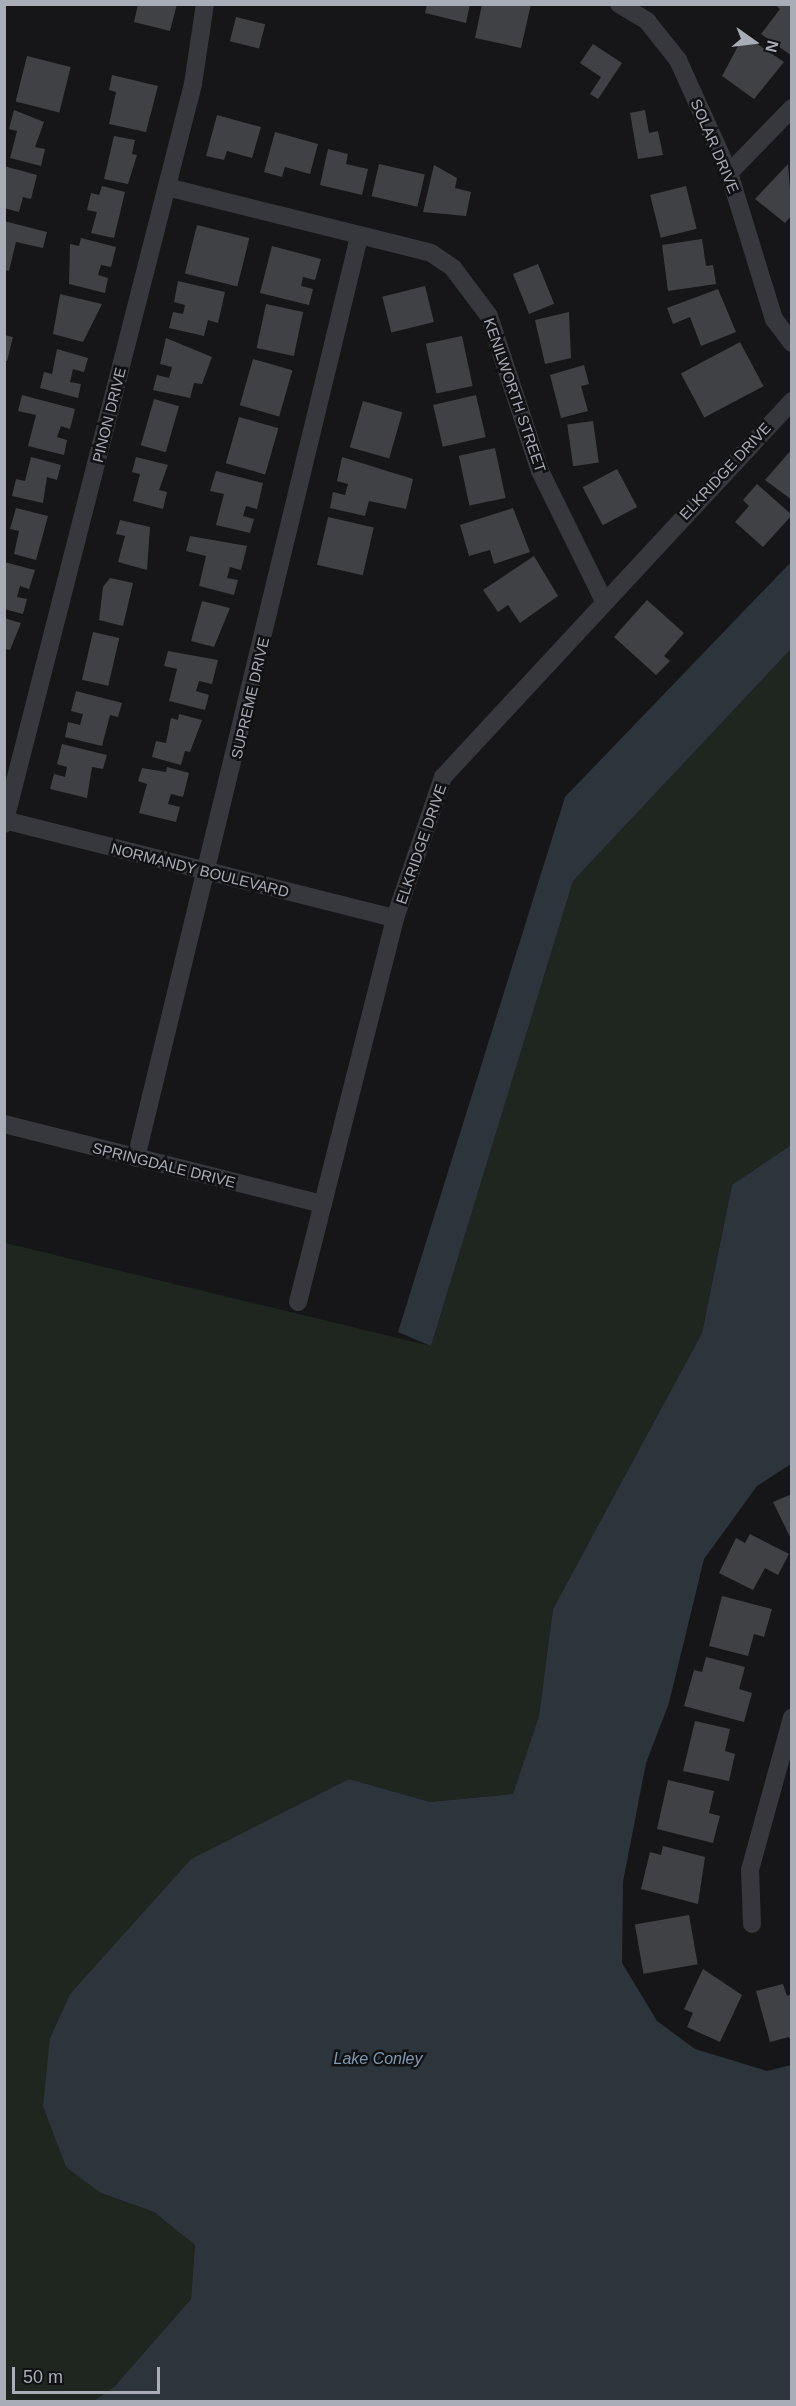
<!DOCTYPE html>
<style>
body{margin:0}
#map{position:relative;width:796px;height:2406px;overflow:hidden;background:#161618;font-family:Arial,sans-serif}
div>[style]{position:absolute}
.green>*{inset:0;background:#1e261f}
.water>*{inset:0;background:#2c353c}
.building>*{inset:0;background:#404145;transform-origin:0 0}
.minor>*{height:18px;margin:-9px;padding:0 9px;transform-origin:9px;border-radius:9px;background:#37383d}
span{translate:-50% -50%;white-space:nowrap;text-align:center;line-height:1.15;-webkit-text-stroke:5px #111113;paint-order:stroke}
.street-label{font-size:15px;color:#a8adb8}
.water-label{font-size:16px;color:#7f9bb3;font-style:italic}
.frame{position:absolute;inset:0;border:6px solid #a8adb8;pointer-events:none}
.north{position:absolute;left:724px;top:12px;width:60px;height:60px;-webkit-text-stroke:4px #111113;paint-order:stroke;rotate:104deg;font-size:16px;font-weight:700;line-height:24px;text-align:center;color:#a8adb8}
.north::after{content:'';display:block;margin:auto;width:21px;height:27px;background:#a8adb8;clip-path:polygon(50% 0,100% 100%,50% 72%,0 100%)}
.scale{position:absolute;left:12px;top:2367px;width:148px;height:27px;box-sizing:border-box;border:3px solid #a8adb8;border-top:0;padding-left:8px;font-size:18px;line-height:21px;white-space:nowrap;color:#a8adb8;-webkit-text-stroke:4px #111113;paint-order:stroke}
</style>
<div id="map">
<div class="green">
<i style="clip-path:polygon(791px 649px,791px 1145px,732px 1185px,702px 1333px,553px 1609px,539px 1716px,513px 1794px,430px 1802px,349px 1779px,191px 1859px,70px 1994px,50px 2038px,101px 2193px,154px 2212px,195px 2245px,191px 2299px,114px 2387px,94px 2401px,5px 2402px,5px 1243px,431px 1346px,573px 881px)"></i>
</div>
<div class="water">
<i style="clip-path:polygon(791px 562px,791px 649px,573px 881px,431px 1346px,398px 1332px,565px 797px)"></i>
<i style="clip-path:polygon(791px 1145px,791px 1464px,757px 1486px,704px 1559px,669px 1703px,646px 1763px,623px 1882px,622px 1963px,657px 2021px,695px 2049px,767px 2071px,791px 2065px,791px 2401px,94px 2401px,114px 2387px,191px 2299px,195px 2245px,154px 2212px,101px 2193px,66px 2167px,43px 2106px,50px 2038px,70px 1994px,191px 1859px,349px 1779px,430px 1802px,513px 1794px,539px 1716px,553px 1609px,702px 1333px,732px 1185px)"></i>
</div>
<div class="building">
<i style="clip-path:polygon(138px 4px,177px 4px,170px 31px,134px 22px)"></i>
<i style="clip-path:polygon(427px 4px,470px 4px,466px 23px,425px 13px)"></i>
<i style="clip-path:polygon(482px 4px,531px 4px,521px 48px,475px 38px)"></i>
<i style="clip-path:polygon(774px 4px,792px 4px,792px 56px,761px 34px,780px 9px)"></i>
<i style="left:236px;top:17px;width:30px;height:25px;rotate:14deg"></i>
<i style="clip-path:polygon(744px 35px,784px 62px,754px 99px,722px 76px)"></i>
<i style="clip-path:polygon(593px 44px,622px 63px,598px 99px,590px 94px,601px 77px,580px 63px)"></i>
<i style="left:27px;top:56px;width:45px;height:47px;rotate:14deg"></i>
<i style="clip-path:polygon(112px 75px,158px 86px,146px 132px,109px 124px,116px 92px,109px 90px)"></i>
<i style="clip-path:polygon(14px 110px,44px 122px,35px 147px,45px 149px,41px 166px,10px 158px,17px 131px,9px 129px)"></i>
<i style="clip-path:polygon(645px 110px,649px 133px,658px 131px,663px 155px,638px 159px,630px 113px)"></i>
<i style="clip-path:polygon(217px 115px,261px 127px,252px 158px,227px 151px,224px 160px,206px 156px)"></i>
<i style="clip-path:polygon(275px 132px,318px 144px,310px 174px,285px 167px,282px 177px,264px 172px)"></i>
<i style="clip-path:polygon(114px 136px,135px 140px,132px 154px,137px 155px,128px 184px,104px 179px)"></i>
<i style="clip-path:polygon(328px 149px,348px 154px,346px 164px,368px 169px,362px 195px,320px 185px)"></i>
<i style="left:379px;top:164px;width:47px;height:33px;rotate:13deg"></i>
<i style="clip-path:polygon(788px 164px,792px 215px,785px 223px,755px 199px)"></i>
<i style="clip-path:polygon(434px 165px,457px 178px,455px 188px,471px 192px,466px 216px,423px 212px)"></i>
<i style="clip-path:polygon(4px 166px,37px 175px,31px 199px,23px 197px,19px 212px,4px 208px)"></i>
<i style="clip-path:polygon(102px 186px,125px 192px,114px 238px,91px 233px,97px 212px,87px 210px,91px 193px,99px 195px)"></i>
<i style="left:686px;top:186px;width:44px;height:37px;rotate:76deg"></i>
<i style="clip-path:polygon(4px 221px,47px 232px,43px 248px,16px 242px,9px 271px,4px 270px)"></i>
<i style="left:197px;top:225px;width:54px;height:50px;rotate:14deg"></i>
<i style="clip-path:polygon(81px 238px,116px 247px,111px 267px,101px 265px,98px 275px,108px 278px,105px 293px,69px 284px,70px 244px,79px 246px)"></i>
<i style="clip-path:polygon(702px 239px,706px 266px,713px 265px,716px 284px,668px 291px,662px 245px)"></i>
<i style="clip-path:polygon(272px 246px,321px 259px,315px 280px,303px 277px,301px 286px,313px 289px,309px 305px,260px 293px)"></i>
<i style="left:538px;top:264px;width:43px;height:27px;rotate:68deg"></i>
<i style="clip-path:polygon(178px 281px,225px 292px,218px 323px,208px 320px,204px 336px,169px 328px,173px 312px,183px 314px,185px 305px,174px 302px)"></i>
<i style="left:425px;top:286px;width:37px;height:44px;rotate:76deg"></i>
<i style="clip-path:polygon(718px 289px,736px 332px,701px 346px,690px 317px,673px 324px,667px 308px)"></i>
<i style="clip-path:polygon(60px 294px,102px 304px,83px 342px,53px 334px)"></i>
<i style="left:266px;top:304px;width:38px;height:45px;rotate:12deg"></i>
<i style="clip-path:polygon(569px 312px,571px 358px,545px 364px,535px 320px)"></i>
<i style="clip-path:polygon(4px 335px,13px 337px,7px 361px,4px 361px)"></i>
<i style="left:462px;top:336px;width:51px;height:37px;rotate:78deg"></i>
<i style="clip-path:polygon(166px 338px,212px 357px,202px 384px,194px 383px,190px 398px,153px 390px,157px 375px,169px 378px,172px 367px,160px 364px)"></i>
<i style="left:740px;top:342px;width:50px;height:67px;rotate:62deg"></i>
<i style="clip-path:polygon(57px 349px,88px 358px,84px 372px,73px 369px,70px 382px,81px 384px,78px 398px,40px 388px,44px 372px,52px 374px)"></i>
<i style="left:253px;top:359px;width:41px;height:48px;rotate:16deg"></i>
<i style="clip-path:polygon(584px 365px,589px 384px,581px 386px,588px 411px,561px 418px,550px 375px)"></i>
<i style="clip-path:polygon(22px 395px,75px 409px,70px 429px,61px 426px,57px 437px,67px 440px,64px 455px,28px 446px,36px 415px,18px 411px)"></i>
<i style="left:476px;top:395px;width:43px;height:44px;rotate:77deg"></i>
<i style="left:154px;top:399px;width:26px;height:48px;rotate:16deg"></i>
<i style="left:363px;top:401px;width:41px;height:48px;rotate:16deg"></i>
<i style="left:239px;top:417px;width:41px;height:48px;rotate:16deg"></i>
<i style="left:593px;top:421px;width:42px;height:26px;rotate:82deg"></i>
<i style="left:495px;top:448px;width:51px;height:37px;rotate:78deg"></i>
<i style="clip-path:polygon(792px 449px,792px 500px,765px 480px)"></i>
<i style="clip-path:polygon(31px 457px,61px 465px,57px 480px,47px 477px,43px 503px,12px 496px,16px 479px,25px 481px)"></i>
<i style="clip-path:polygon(136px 457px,168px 465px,159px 490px,167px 492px,163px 509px,133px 501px,140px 474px,132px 472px)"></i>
<i style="clip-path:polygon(342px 457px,413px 479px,406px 509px,369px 501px,365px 516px,330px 508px,333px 492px,345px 495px,348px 484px,337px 481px)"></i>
<i style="left:617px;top:469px;width:43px;height:39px;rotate:62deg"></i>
<i style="clip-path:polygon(216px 471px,263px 483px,257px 509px,246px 506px,243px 516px,254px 519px,250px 533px,216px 525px,224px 494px,210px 491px)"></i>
<i style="clip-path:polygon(757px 484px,792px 515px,763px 547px,735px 522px,749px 506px,743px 500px)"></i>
<i style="clip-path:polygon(16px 508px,48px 516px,36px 560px,14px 554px,19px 531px,10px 529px)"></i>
<i style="clip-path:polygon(513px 508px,530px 552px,494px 564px,490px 550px,469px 556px,460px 525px)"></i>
<i style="left:328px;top:517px;width:47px;height:49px;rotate:13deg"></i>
<i style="clip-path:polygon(120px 520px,150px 527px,147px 570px,118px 562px,125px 536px,116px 534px)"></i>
<i style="clip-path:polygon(190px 536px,247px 546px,241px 570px,230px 567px,227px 578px,238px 580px,234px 595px,199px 586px,206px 556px,186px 551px)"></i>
<i style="clip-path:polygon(534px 556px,558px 596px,520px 623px,508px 605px,498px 612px,483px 590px)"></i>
<i style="clip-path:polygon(4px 562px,35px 570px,29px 589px,20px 586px,17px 597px,27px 599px,23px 614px,4px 609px)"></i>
<i style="clip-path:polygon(110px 578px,133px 583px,123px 626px,99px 620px,103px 587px)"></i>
<i style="clip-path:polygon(647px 600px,684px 633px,664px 656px,670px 661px,656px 675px,614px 637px)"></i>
<i style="clip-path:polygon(202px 601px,230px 608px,214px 647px,191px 641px)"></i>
<i style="clip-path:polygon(4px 618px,21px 623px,10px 650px,4px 649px)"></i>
<i style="left:93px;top:632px;width:27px;height:49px;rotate:13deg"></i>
<i style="clip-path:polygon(168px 651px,218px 660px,212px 684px,199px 681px,196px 691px,209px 695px,205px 710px,169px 701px,177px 669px,164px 666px)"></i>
<i style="clip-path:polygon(76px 691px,122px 703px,118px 717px,110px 715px,102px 746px,65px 737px,68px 722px,80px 725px,83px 714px,71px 711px)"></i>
<i style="clip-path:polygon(179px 714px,202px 720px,190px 752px,185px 751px,181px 765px,152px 757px,156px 741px,166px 743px,171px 718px,178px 720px)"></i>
<i style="clip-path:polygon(62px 744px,107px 755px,103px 769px,92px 767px,87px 798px,50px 789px,54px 774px,65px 777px,67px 767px,57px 764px)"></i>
<i style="clip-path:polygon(167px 767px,189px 773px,183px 797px,171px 794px,168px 804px,180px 807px,176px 822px,139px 813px,147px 784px,138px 781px,142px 768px,166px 772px)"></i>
<i style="clip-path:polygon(792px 1494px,792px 1541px,773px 1502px)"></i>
<i style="clip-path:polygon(750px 1534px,789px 1554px,778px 1575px,765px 1568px,753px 1590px,719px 1573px,736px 1538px,745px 1543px)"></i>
<i style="clip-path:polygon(722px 1596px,772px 1609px,764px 1637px,754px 1634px,748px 1656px,709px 1646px)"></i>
<i style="clip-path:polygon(706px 1657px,745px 1667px,739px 1689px,752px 1693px,744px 1722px,684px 1706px,694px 1670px,702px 1672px)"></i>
<i style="clip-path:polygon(695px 1721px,730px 1729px,725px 1751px,735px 1754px,729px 1781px,683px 1771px)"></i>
<i style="clip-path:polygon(668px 1780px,714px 1791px,709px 1813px,720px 1816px,713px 1843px,657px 1829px)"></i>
<i style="clip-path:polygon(663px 1846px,705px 1857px,698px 1904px,641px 1889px,650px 1852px,661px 1855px)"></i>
<i style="left:689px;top:1915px;width:50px;height:55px;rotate:80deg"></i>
<i style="clip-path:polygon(703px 1969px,742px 1995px,720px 2042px,687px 2027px,693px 2013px,684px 2009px)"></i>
<i style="clip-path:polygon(783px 1984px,787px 1996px,792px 1994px,792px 2045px,789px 2037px,770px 2042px,756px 1991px)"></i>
</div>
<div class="minor">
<i style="left:619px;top:4px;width:33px;rotate:31deg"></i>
<i style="left:647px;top:21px;width:50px;rotate:51.5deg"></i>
<i style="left:678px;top:60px;width:124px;rotate:65.7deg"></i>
<i style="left:729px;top:173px;width:153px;rotate:72.9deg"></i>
<i style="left:774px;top:319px;width:30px;rotate:53deg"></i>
<i style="left:729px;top:173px;width:91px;rotate:-45.9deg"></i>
<i style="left:167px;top:187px;width:272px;rotate:14deg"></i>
<i style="left:431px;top:253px;width:27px;rotate:34deg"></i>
<i style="left:453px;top:268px;width:60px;rotate:53.1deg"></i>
<i style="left:489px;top:316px;width:163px;rotate:71.8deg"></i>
<i style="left:540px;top:471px;width:145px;rotate:63.8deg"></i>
<i style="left:4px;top:820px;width:403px;rotate:14.1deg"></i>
<i style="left:4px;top:824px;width:764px;rotate:-75.67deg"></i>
<i style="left:193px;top:84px;width:81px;rotate:-81.5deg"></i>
<i style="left:4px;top:1124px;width:329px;rotate:14.1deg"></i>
<i style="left:136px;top:1158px;width:948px;rotate:-76.39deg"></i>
<i style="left:298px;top:1302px;width:396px;rotate:-75.8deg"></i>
<i style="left:395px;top:918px;width:149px;rotate:-71.2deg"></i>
<i style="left:443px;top:777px;width:513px;rotate:-47.13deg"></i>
<i style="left:752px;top:1924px;width:54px;rotate:-92.1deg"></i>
<i style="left:750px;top:1870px;width:158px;rotate:-74.6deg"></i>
</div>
<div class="street-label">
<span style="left:715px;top:146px;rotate:67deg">SOLAR DRIVE</span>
<span style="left:515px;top:395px;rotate:71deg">KENILWORTH STREET</span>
<span style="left:109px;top:415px;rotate:-76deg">PINON DRIVE</span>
<span style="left:725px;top:471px;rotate:-47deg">ELKRIDGE DRIVE</span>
<span style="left:250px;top:698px;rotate:-77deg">SUPREME DRIVE</span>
<span style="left:421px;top:844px;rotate:-71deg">ELKRIDGE DRIVE</span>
<span style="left:200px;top:870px;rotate:14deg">NORMANDY BOULEVARD</span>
<span style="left:164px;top:1165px;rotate:14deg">SPRINGDALE DRIVE</span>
</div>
<div class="water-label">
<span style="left:378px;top:2059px">Lake Conley</span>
</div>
<div class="frame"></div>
<div class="north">N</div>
<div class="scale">50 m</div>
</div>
